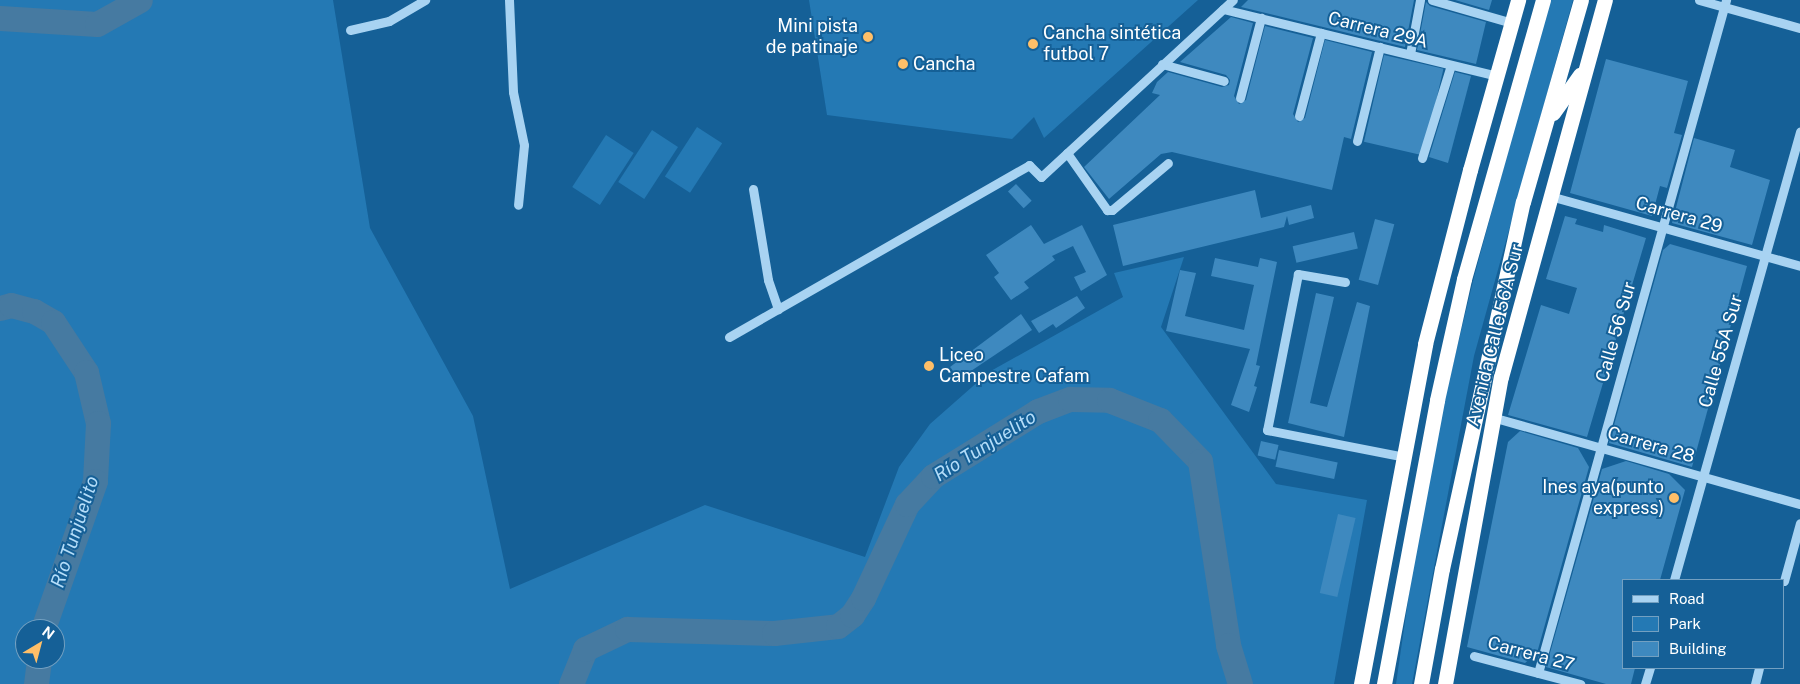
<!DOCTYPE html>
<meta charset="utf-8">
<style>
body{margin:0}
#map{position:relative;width:1800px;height:684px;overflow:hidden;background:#156097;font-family:"Public Sans",sans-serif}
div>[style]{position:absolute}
.green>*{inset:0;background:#2479b4;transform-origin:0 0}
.river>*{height:25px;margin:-12.5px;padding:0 12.5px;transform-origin:12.5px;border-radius:12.5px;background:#467aa1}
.building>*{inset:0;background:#3e89bf;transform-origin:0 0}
.minor>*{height:9px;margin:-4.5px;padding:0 4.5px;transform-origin:4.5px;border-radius:4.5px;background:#a8d3f2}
.highway>*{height:15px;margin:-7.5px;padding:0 7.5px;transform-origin:7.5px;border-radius:7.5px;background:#fff}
.dots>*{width:14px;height:14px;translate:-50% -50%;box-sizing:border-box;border:2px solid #156097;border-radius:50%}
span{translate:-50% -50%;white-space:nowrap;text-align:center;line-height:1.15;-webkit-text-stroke:4px #156097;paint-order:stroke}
.poi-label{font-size:18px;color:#fff}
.right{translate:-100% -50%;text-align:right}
.left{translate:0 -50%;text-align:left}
.street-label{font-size:18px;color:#fff}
.water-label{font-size:19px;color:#b4ddf9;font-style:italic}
.legend{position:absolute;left:1622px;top:579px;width:162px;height:90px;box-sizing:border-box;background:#156097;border:1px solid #73a0c1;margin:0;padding:6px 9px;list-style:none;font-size:15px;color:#fff}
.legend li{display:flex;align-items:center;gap:10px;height:25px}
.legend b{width:25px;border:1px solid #73a0c1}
.north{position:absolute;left:15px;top:619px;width:50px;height:50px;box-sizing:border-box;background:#156097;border:1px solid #73a0c1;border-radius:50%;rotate:37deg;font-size:14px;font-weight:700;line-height:20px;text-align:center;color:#fff}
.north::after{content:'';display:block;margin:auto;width:18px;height:22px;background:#ffbf68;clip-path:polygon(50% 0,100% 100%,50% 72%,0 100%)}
</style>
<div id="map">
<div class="green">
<i style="clip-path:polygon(evenodd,0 0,333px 0,370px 228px,473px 416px,510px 589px,705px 505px,865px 557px,899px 467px,930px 424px,989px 372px,1123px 297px,1114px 273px,1184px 257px,1161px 327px,1276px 484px,1367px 500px,1334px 684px,0 684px,0 0,25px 629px,55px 629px,55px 659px,25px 659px,25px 629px)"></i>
<i style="clip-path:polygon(809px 0,1198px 0,1044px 138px,1034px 117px,1012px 139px,827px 115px)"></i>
<i style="clip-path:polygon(1549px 0,1573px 0,1474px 356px,1412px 684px,1396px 684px,1412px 573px,1442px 410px,1474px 277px)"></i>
<i style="left:697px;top:127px;width:30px;height:59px;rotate:33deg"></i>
<i style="left:652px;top:130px;width:31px;height:62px;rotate:33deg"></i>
<i style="left:606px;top:135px;width:33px;height:62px;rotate:33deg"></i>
</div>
<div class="river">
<i style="left:0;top:18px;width:97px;rotate:3.5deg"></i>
<i style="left:97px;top:24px;width:49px;rotate:-29.2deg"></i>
<i style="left:0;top:308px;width:11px;rotate:-15deg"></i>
<i style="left:11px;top:305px;width:24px;rotate:15deg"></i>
<i style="left:34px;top:311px;width:22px;rotate:30deg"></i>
<i style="left:53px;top:322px;width:60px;rotate:56.6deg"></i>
<i style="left:86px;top:372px;width:52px;rotate:76.8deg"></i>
<i style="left:98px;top:423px;width:58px;rotate:93deg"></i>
<i style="left:95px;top:481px;width:157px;rotate:109.4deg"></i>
<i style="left:36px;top:684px;width:25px;rotate:-83deg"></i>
<i style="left:571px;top:684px;width:38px;rotate:-68deg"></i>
<i style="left:585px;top:649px;width:47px;rotate:-25.5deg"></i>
<i style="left:627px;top:629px;width:147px;rotate:1.6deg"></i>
<i style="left:774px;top:633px;width:64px;rotate:-6.2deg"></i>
<i style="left:838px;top:626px;width:18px;rotate:-38deg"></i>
<i style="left:852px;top:615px;width:20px;rotate:-57deg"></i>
<i style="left:863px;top:598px;width:104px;rotate:-64.9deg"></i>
<i style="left:907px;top:504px;width:38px;rotate:-47deg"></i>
<i style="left:933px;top:476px;width:123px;rotate:-31.8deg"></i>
<i style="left:1038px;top:411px;width:34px;rotate:-21deg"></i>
<i style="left:1070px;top:399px;width:39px;rotate:1deg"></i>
<i style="left:1109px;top:400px;width:55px;rotate:21.4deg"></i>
<i style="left:1160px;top:420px;width:57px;rotate:45.7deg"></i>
<i style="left:1200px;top:461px;width:186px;rotate:81.3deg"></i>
<i style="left:1228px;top:645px;width:41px;rotate:72.9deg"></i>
</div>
<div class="building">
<i style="clip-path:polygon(1248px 0,1414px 0,1405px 47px,1241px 7px)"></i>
<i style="clip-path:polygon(1455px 0,1492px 0,1489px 10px)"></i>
<i style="clip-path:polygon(1426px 2px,1430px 6px,1486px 22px,1476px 64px,1417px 50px)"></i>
<i style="clip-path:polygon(1231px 17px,1253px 23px,1234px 96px,1239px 104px,1246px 100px,1265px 26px,1313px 38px,1293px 114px,1298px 122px,1305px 118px,1325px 40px,1372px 52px,1351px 139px,1344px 137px,1332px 190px,1172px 152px,1161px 154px,1109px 199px,1084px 167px,1160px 95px,1152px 93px,1157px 82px,1168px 72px,1222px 87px,1229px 85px,1230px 80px,1226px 75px,1180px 62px)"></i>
<i style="left:1384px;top:55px;width:61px;height:89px;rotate:13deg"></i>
<i style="clip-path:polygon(1606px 59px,1688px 81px,1674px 133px,1682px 135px,1667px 188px,1660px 186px,1652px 216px,1570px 193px)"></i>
<i style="clip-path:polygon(1455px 72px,1471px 76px,1448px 163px,1429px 157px)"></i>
<i style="clip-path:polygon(1694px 138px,1735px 150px,1730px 167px,1770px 180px,1752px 245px,1672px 223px)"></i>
<i style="left:1016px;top:184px;width:23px;height:11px;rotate:47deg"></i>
<i style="clip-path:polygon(1255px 190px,1261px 218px,1311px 205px,1314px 218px,1289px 225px,1287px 216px,1284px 227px,1123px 266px,1113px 225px)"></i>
<i style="clip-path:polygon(1565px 216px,1577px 219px,1575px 224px,1603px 232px,1604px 225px,1646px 238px,1587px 437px,1508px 415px,1541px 305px,1569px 314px,1577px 288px,1546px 279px)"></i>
<i style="left:1375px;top:219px;width:20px;height:63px;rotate:15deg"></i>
<i style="clip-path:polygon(1031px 225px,1044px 244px,1082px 225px,1107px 275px,1081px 291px,1074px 277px,1086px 272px,1073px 246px,1052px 256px,1055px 260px,1024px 282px,1029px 288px,1011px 300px,994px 277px,999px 273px,986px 255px)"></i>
<i style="left:1354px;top:232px;width:17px;height:63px;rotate:77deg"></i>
<i style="clip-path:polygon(1670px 244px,1747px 266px,1692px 467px,1609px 443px,1663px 250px)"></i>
<i style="clip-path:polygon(1215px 258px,1258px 267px,1260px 258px,1277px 262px,1256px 365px,1260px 366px,1254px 386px,1257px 387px,1249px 412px,1231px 405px,1250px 349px,1166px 331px,1180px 270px,1196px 273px,1185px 316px,1244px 330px,1254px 285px,1211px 276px)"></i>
<i style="clip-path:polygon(1316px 293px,1334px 297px,1310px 403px,1327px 407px,1357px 302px,1370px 306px,1344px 437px,1288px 423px)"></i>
<i style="clip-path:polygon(1077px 296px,1085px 308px,1056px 328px,1053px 324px,1039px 333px,1031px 321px)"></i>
<i style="clip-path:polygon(1021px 314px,1032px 330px,959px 379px,950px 367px)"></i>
<i style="clip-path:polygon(1520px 431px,1578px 448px,1589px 467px,1537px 653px,1525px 663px,1467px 647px,1508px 442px)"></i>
<i style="left:1261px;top:441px;width:18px;height:15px;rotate:13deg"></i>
<i style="left:1279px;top:450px;width:60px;height:17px;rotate:12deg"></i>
<i style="clip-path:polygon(1626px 461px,1669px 474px,1685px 490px,1660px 580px,1624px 580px,1624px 668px,1635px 668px,1631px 684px,1606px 684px,1546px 667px,1602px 469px)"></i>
<i style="left:1338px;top:514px;width:18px;height:81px;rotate:13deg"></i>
</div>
<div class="minor">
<i style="left:509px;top:0;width:92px;rotate:87.5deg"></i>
<i style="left:513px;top:92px;width:54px;rotate:78.3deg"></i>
<i style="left:524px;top:145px;width:60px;rotate:95.7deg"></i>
<i style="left:1432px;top:0;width:83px;rotate:16deg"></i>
<i style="left:1699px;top:0;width:105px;rotate:15.5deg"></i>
<i style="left:1223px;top:9px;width:282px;rotate:13.7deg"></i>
<i style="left:350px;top:30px;width:40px;rotate:-13deg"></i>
<i style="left:389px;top:21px;width:42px;rotate:-30.3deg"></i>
<i style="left:1410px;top:54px;width:55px;rotate:-79.5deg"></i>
<i style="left:1162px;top:64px;width:64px;rotate:15.3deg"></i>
<i style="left:1240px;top:98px;width:83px;rotate:-75.3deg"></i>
<i style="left:1299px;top:116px;width:86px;rotate:-75.2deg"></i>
<i style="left:1357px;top:141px;width:97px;rotate:-76.3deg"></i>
<i style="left:1067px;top:153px;width:70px;rotate:54.9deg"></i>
<i style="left:1107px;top:210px;width:5px"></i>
<i style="left:1112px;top:210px;width:73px;rotate:-40deg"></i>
<i style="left:1422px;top:158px;width:97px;rotate:-72.7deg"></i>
<i style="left:753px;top:189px;width:92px;rotate:80.6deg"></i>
<i style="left:768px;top:280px;width:31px;rotate:71deg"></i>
<i style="left:1550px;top:196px;width:260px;rotate:15.6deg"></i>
<i style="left:1345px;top:282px;width:48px;rotate:-170.3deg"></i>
<i style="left:1298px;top:274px;width:159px;rotate:101.2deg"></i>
<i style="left:1267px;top:430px;width:140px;rotate:11.1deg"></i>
<i style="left:729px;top:337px;width:346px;rotate:-29.8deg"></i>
<i style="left:1029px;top:165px;width:17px;rotate:45deg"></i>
<i style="left:1041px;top:177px;width:261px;rotate:-42.7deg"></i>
<i style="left:1492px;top:417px;width:320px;rotate:15.8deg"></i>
<i style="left:1674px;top:580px;width:466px;rotate:-74.3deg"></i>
<i style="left:1784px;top:581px;width:60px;rotate:-74.6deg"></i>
<i style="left:1474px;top:656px;width:110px;rotate:14.8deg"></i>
<i style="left:1538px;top:673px;width:699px;rotate:-74.39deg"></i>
<i style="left:1645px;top:684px;width:17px;rotate:-73deg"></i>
<i style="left:1755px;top:684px;width:16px;rotate:-76deg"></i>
</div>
<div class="highway">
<i style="left:1553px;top:113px;width:47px;rotate:-54.6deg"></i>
<i style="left:1361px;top:684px;width:346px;rotate:-79.3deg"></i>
<i style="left:1425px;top:344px;width:180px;rotate:-75.5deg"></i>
<i style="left:1470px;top:170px;width:177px;rotate:-74.2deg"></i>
<i style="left:1384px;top:684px;width:289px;rotate:-79.4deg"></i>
<i style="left:1437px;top:400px;width:124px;rotate:-77.4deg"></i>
<i style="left:1464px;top:279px;width:290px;rotate:-74.2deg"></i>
<i style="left:1421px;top:684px;width:117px;rotate:-79.7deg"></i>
<i style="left:1442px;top:569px;width:376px;rotate:-77.6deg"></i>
<i style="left:1523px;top:202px;width:210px;rotate:-74deg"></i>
<i style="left:1445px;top:684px;width:312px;rotate:-79.7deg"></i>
<i style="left:1501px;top:377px;width:391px;rotate:-74.6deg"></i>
</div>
<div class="dots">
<i style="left:868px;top:37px;background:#ffbf68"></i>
<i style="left:1033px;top:44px;background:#ffbf68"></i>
<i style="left:903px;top:64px;background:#ffbf68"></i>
<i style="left:929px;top:366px;background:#ffbf68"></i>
<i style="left:1674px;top:498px;background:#ffbf68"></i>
</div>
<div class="poi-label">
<span class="right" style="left:858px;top:37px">Mini pista<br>de patinaje</span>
<span class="left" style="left:1043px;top:44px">Cancha sintética<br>futbol 7</span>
<span class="left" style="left:913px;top:64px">Cancha</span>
<span class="left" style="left:939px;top:366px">Liceo<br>Campestre Cafam</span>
<span class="right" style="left:1664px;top:498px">Ines aya(punto<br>express)</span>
</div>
<div class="street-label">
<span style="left:1378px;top:30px;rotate:14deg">Carrera 29A</span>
<span style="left:1679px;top:215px;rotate:16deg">Carrera 29</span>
<span style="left:1616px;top:332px;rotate:-74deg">Calle 56 Sur</span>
<span style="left:1495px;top:335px;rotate:-76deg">Avenida Calle 56A Sur</span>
<span style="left:1721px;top:351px;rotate:-74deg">Calle 55A Sur</span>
<span style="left:1651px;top:445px;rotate:16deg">Carrera 28</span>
<span style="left:1531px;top:654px;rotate:15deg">Carrera 27</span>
</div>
<div class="water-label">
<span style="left:985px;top:446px;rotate:-32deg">Río Tunjuelito</span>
<span style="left:75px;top:532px;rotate:-72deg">Río Tunjuelito</span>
</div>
<ul class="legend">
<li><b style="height:6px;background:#a8d3f2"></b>Road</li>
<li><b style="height:14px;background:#2479b4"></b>Park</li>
<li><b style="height:14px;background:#3e89bf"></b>Building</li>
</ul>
<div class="north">N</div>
</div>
